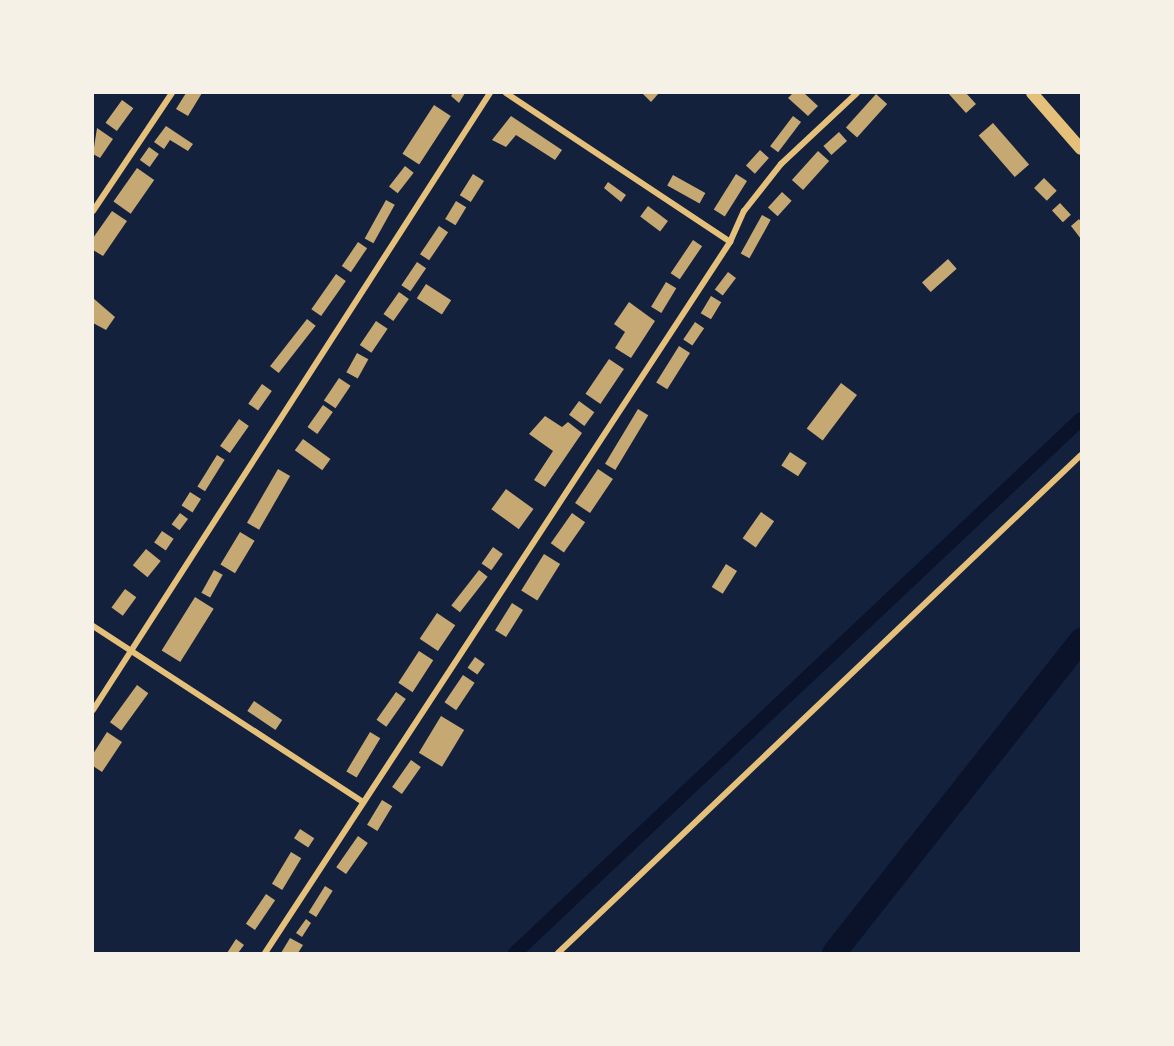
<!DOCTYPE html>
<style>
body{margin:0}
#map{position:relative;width:1174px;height:1046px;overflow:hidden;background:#14213d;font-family:Raleway,sans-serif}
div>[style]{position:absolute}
.canal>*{height:14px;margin:-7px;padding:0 7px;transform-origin:7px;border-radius:7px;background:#0b132b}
.river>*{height:24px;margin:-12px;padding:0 12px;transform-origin:12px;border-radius:12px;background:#0b132b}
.building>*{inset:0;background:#c6a872;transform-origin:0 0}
.minor>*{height:6px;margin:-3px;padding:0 3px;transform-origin:3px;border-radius:3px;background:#e5c07b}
.primary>*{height:12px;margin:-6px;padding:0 6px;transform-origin:6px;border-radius:6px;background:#e5c07b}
span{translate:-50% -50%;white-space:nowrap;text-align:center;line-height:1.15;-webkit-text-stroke:5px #f6f1e7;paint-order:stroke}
.frame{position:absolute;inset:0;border:94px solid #f6f1e7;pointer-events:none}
</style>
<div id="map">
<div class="canal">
<i style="left:515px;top:953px;width:778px;rotate:-43.33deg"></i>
</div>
<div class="river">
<i style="left:834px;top:953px;width:399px;rotate:-51.7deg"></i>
</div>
<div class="building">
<i style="clip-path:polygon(186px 93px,202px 93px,188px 116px,176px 109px)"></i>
<i style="clip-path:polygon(453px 93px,465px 93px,459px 103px,451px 96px)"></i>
<i style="clip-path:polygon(642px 93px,659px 93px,651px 102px)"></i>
<i style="clip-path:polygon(793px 93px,804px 93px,818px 106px,808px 116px,788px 98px)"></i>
<i style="clip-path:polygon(948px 93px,966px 93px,976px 104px,966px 113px)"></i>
<i style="left:876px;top:94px;width:15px;height:45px;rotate:42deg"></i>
<i style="left:122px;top:100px;width:14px;height:28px;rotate:36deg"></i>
<i style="left:434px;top:105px;width:20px;height:58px;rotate:33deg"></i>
<i style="clip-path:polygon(511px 116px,562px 150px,555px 160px,516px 135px,506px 147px,492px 140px)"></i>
<i style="left:793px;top:116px;width:10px;height:38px;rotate:37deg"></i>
<i style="left:993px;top:123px;width:55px;height:19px;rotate:49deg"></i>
<i style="clip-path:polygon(166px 126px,193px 144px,188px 151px,170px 140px,164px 149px,154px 142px)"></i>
<i style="clip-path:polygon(97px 128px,113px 139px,100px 158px,93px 154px)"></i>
<i style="left:839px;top:132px;width:12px;height:21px;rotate:48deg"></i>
<i style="left:149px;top:147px;width:12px;height:16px;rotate:35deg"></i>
<i style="left:760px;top:150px;width:12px;height:21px;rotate:42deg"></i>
<i style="left:818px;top:151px;width:15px;height:39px;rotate:42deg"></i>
<i style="left:405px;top:166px;width:11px;height:26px;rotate:38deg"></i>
<i style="left:137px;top:168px;width:21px;height:41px;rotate:35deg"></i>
<i style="left:473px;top:174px;width:13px;height:25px;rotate:32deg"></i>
<i style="left:736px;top:174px;width:13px;height:42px;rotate:32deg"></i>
<i style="left:673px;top:175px;width:37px;height:12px;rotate:29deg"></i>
<i style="left:1044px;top:178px;width:18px;height:14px;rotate:45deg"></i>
<i style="clip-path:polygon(608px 182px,626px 195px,621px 202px,604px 188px)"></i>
<i style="left:782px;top:192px;width:13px;height:21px;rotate:42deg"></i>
<i style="left:386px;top:200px;width:10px;height:44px;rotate:29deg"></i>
<i style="left:456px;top:201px;width:12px;height:21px;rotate:31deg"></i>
<i style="left:1060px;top:203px;width:16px;height:11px;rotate:47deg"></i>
<i style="left:648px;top:206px;width:25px;height:13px;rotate:37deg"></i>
<i style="clip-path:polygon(112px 211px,127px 221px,103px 256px,93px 250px,93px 238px)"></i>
<i style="left:762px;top:215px;width:10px;height:44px;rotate:29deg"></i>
<i style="clip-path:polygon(1079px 219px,1081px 222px,1081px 239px,1071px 226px)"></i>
<i style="left:439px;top:226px;width:11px;height:34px;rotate:34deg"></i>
<i style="left:693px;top:240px;width:11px;height:40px;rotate:34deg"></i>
<i style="left:358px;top:242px;width:11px;height:29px;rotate:34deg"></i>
<i style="left:948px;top:259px;width:13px;height:35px;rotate:48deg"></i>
<i style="left:417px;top:262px;width:11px;height:28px;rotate:34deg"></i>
<i style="left:728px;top:272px;width:10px;height:22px;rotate:37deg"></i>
<i style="left:336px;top:274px;width:12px;height:43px;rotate:35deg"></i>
<i style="left:666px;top:282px;width:12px;height:29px;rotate:31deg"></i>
<i style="left:426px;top:284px;width:30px;height:17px;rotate:33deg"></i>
<i style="left:399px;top:292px;width:12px;height:27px;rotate:35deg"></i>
<i style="left:711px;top:296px;width:12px;height:20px;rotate:31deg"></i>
<i style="clip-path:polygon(93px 298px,115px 317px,106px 330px,93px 323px)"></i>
<i style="clip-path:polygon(629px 302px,655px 321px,631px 358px,615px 348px,625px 332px,614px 324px)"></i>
<i style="left:307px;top:319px;width:11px;height:60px;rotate:38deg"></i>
<i style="left:376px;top:321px;width:14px;height:29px;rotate:34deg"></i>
<i style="left:695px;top:322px;width:11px;height:21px;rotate:34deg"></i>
<i style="left:679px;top:346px;width:13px;height:43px;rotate:32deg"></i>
<i style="left:357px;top:353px;width:13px;height:22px;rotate:29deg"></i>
<i style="left:609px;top:359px;width:18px;height:42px;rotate:34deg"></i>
<i style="left:339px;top:378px;width:14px;height:27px;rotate:34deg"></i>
<i style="left:841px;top:383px;width:20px;height:57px;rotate:37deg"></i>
<i style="left:262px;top:384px;width:12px;height:24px;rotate:35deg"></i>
<i style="left:579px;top:401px;width:19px;height:17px;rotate:36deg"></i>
<i style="left:323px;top:405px;width:12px;height:27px;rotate:35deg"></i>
<i style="left:638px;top:409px;width:12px;height:64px;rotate:31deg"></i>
<i style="clip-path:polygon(545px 416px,562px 427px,568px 422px,582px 433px,545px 487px,534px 480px,553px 451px,529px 434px)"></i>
<i style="left:239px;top:419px;width:12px;height:33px;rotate:35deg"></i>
<i style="left:303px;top:439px;width:34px;height:14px;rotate:36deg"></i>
<i style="left:790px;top:452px;width:20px;height:16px;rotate:33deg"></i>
<i style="left:217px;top:455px;width:9px;height:37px;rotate:32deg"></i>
<i style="left:278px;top:469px;width:14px;height:62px;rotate:30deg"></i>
<i style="left:598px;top:469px;width:18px;height:41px;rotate:34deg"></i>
<i style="left:506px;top:489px;width:34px;height:25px;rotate:36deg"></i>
<i style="left:190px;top:492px;width:13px;height:16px;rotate:32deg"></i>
<i style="left:761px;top:512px;width:16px;height:32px;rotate:35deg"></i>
<i style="left:180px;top:513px;width:10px;height:14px;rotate:37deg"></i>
<i style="left:572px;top:513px;width:16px;height:37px;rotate:35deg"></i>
<i style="left:162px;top:531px;width:14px;height:14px;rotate:34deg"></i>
<i style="left:240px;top:532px;width:17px;height:38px;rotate:31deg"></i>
<i style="left:493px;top:547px;width:12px;height:20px;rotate:35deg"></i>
<i style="left:146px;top:549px;width:19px;height:21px;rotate:39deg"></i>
<i style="left:544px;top:554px;width:19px;height:43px;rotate:32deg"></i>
<i style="left:726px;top:564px;width:13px;height:27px;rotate:32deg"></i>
<i style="left:214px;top:570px;width:10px;height:26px;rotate:29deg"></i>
<i style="left:479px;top:570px;width:11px;height:45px;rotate:38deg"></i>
<i style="left:125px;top:589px;width:14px;height:23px;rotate:36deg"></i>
<i style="left:195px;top:597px;width:22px;height:63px;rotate:32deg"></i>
<i style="left:512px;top:603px;width:13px;height:32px;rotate:32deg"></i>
<i style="left:437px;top:613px;width:22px;height:31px;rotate:34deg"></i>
<i style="left:419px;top:651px;width:17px;height:38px;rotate:33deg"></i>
<i style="left:475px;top:657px;width:12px;height:13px;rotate:35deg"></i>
<i style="left:463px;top:675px;width:14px;height:33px;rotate:34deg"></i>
<i style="left:137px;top:685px;width:14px;height:46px;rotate:36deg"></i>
<i style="left:396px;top:692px;width:12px;height:34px;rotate:35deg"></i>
<i style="left:254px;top:701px;width:34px;height:12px;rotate:34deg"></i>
<i style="left:441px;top:716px;width:27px;height:43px;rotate:31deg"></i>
<i style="clip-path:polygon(107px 732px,122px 742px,102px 772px,93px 766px,93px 754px)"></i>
<i style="left:370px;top:732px;width:12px;height:46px;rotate:31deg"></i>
<i style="left:411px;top:760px;width:12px;height:33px;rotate:35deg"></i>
<i style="left:382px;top:800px;width:12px;height:29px;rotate:31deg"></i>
<i style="left:300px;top:829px;width:17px;height:11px;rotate:33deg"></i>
<i style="left:358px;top:836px;width:12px;height:38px;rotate:35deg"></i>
<i style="left:291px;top:852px;width:12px;height:37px;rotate:31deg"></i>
<i style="left:325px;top:886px;width:9px;height:31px;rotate:32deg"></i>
<i style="left:266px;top:894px;width:11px;height:36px;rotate:34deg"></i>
<i style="clip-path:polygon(306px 919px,311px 923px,302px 937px,296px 933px)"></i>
<i style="clip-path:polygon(290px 938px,303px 945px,298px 953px,281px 953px)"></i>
<i style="clip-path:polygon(236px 939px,244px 945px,238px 953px,227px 953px)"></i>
</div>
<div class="minor">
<i style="left:506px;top:93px;width:269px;rotate:33.6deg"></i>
<i style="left:93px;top:211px;width:142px;rotate:-56.2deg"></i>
<i style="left:93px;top:626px;width:320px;rotate:33.1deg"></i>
<i style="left:93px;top:710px;width:734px;rotate:-57.24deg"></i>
<i style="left:265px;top:953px;width:850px;rotate:-56.81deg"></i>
<i style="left:730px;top:242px;width:34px;rotate:-66deg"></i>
<i style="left:744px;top:211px;width:60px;rotate:-51.8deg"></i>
<i style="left:781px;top:164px;width:104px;rotate:-43.1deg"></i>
<i style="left:558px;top:953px;width:722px;rotate:-43.6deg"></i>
</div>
<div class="primary">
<i style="left:1032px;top:93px;width:74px;rotate:48.8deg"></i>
</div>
<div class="frame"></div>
</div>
